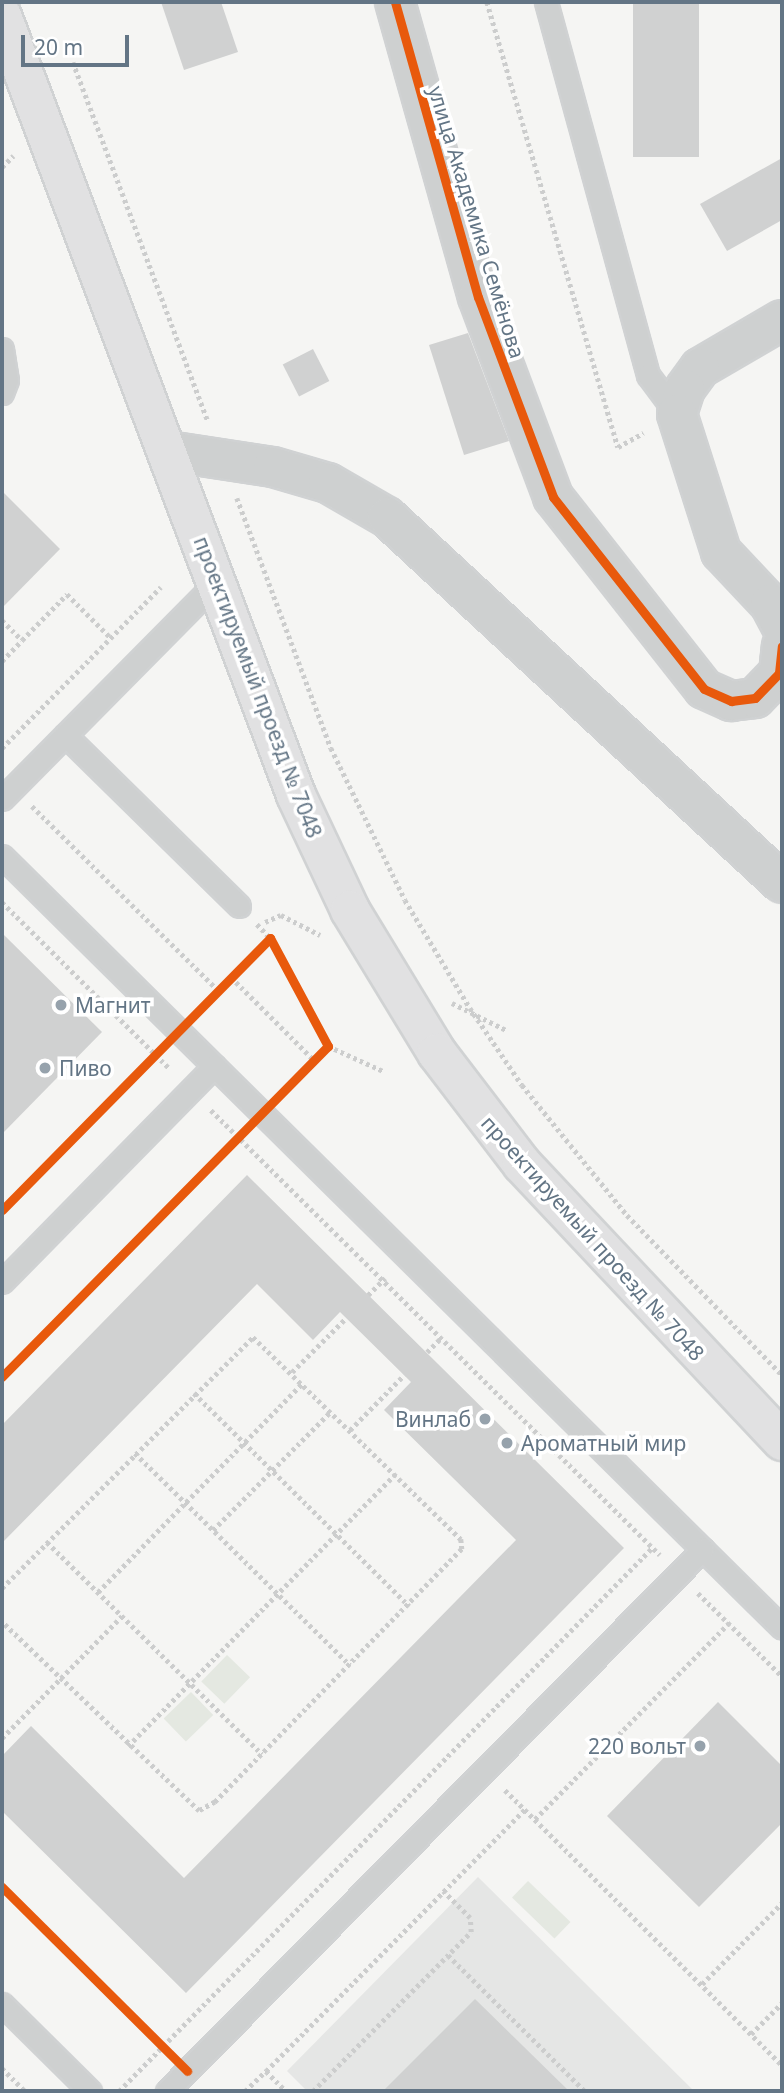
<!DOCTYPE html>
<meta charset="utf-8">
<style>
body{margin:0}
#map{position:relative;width:784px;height:2093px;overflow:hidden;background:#f5f5f3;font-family:"Noto Sans",sans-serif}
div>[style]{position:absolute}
.built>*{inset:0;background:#e5e6e5}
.green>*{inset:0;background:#e4e8e1;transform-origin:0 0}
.building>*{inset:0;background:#d0d1d1;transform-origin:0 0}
.path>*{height:4.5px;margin-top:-2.25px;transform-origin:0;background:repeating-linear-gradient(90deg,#cccdcd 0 3.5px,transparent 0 7px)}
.roads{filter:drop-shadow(2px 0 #d0d2d3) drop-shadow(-2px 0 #d0d2d3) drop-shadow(0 2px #d0d2d3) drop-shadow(0 -2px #d0d2d3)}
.service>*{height:21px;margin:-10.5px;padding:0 10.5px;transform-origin:10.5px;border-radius:10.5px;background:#ced0d0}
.minor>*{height:38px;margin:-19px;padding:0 19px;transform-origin:19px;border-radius:19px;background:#ced0d0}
.secondary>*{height:38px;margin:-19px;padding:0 19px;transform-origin:19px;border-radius:19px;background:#e1e1e2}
.cycleway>*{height:9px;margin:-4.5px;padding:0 4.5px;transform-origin:4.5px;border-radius:4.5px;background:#e8590c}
.dots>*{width:19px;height:19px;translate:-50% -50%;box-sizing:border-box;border:4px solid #fff;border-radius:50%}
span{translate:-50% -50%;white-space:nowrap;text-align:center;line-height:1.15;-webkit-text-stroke:7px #fff;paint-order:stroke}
.street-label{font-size:21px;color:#637585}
.poi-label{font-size:21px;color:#637585}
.left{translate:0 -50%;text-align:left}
.right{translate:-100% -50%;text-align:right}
.frame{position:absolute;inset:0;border:4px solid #637585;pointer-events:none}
.scale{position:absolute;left:21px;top:35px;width:108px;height:32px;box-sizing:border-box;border:4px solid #637585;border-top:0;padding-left:9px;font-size:21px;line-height:24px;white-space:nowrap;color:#637585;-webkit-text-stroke:5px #fff;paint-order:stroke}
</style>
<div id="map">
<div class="built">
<i style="clip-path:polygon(478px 1877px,694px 2091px,307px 2091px,287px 2071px)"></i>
</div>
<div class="green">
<i style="left:227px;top:1655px;width:32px;height:37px;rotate:44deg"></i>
<i style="left:191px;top:1692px;width:32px;height:38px;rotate:46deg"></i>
<i style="left:528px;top:1881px;width:59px;height:23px;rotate:44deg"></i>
</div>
<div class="building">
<i style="clip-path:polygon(161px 2px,221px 2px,238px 52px,184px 70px)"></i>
<i style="left:633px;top:2px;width:66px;height:155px"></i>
<i style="clip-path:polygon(782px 158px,782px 220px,727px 251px,700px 204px)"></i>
<i style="clip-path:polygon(468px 333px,509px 441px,464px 455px,429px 345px)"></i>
<i style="left:313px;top:349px;width:36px;height:34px;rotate:63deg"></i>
<i style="clip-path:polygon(2px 491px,60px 549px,2px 608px)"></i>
<i style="clip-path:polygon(2px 933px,102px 1032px,2px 1134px)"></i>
<i style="clip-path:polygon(247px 1175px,624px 1548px,186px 1993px,2px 1811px,2px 1756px,31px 1726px,184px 1878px,516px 1540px,384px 1410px,411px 1382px,340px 1312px,313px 1340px,257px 1284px,2px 1543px,2px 1425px)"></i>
<i style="clip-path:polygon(718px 1702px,782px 1766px,782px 1823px,699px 1907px,607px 1816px)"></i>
<i style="clip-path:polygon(475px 1999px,569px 2091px,383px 2091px)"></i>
</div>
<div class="path">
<i style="left:487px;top:2px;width:464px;rotate:73.6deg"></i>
<i style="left:618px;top:447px;width:29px;rotate:-29deg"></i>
<i style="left:73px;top:62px;width:384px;rotate:69.4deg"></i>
<i style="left:2px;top:167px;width:16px;rotate:-45deg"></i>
<i style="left:237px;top:498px;width:267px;rotate:69.4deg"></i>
<i style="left:331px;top:748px;width:169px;rotate:64deg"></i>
<i style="left:405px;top:900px;width:126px;rotate:59deg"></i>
<i style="left:470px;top:1008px;width:93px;rotate:56deg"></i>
<i style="left:522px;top:1085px;width:167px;rotate:51.1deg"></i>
<i style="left:627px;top:1215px;width:223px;rotate:45.9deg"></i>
<i style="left:2px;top:620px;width:28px;rotate:45deg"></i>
<i style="left:22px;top:640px;width:64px;rotate:-45.6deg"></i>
<i style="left:67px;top:594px;width:62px;rotate:45deg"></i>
<i style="left:2px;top:661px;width:29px;rotate:-46deg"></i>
<i style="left:2px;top:748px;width:226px;rotate:-45.4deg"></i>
<i style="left:32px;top:806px;width:262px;rotate:44.7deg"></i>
<i style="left:2px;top:902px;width:237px;rotate:44.8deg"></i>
<i style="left:265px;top:922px;width:17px;rotate:-24deg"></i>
<i style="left:281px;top:915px;width:44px;rotate:27.1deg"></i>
<i style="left:257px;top:924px;width:19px;rotate:47deg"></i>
<i style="left:231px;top:977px;width:117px;rotate:45deg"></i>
<i style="left:452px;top:1003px;width:60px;rotate:26.6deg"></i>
<i style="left:328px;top:1046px;width:60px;rotate:24.4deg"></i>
<i style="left:211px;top:1110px;width:632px;rotate:44.74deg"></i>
<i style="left:368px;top:1295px;width:24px;rotate:-45deg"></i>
<i style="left:427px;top:1352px;width:20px;rotate:-45deg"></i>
<i style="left:292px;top:1372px;width:76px;rotate:-45deg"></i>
<i style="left:194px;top:1393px;width:303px;rotate:44.7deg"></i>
<i style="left:350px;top:1430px;width:77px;rotate:-45.5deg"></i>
<i style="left:135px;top:1453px;width:302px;rotate:44.6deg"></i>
<i style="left:213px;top:1530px;width:168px;rotate:-45.2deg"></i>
<i style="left:47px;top:1542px;width:302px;rotate:44.6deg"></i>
<i style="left:2px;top:1588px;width:355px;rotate:-45deg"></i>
<i style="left:253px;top:1337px;width:290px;rotate:44.2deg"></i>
<i style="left:461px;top:1539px;width:10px;rotate:84deg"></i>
<i style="left:462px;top:1549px;width:354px;rotate:134.3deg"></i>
<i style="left:215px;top:1802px;width:18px;rotate:151deg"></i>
<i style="left:199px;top:1811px;width:273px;rotate:-136.2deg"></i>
<i style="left:98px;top:1592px;width:293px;rotate:-45.6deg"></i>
<i style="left:698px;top:1593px;width:118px;rotate:44.7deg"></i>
<i style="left:2px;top:1738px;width:171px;rotate:-45.5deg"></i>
<i style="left:128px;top:1746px;width:381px;rotate:-45.5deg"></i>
<i style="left:505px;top:1790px;width:390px;rotate:44.8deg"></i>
<i style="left:535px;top:1819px;width:276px;rotate:-45.3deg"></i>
<i style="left:448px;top:1955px;width:193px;rotate:44.8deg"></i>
<i style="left:702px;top:1984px;width:114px;rotate:-45.4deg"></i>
<i style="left:751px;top:2034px;width:44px;rotate:-45deg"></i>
<i style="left:2px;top:2068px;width:33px;rotate:45deg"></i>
<i style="left:266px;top:2071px;width:368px;rotate:-45.3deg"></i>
<i style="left:119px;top:2091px;width:761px;rotate:-45.53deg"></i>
<i style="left:245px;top:2091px;width:29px;rotate:-44deg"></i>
<i style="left:266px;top:2071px;width:28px;rotate:45deg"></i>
<i style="left:313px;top:2091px;width:224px;rotate:-45.2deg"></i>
<i style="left:471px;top:1932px;width:14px;rotate:-94deg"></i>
<i style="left:470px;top:1918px;width:38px;rotate:-135deg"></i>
</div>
<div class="roads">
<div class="service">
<i style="left:546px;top:2px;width:387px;rotate:74.7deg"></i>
<i style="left:648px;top:375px;width:49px;rotate:53.4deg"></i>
<i style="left:2px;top:349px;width:31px;rotate:81deg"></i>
<i style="left:7px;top:380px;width:14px;rotate:111deg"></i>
<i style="left:65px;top:735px;width:244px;rotate:44.5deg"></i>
<i style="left:2px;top:799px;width:304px;rotate:-45.3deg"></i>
<i style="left:2px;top:856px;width:1097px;rotate:44.7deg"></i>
<i style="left:2px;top:1282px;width:303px;rotate:-45.5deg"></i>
<i style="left:2px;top:2004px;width:124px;rotate:44.7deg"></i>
<i style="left:167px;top:2091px;width:762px;rotate:-45.32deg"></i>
</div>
<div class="minor">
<i style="left:395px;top:2px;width:306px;rotate:74.3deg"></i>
<i style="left:478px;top:297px;width:214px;rotate:69.4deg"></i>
<i style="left:553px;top:497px;width:244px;rotate:51.8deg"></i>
<i style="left:704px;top:689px;width:30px;rotate:24deg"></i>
<i style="left:731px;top:701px;width:24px;rotate:-7deg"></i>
<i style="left:755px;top:698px;width:35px;rotate:-46deg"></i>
<i style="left:779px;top:673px;width:27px;rotate:-84deg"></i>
<i style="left:782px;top:320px;width:95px;rotate:149.7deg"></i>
<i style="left:700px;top:368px;width:26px;rotate:126deg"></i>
<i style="left:685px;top:389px;width:26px;rotate:108deg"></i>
<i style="left:677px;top:414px;width:145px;rotate:72.3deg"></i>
<i style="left:721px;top:552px;width:71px;rotate:46.7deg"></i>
<i style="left:770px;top:604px;width:26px;rotate:62deg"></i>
<i style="left:168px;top:451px;width:106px;rotate:8.7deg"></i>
<i style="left:273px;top:467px;width:57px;rotate:16.2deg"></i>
<i style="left:328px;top:483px;width:68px;rotate:30deg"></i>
<i style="left:387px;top:517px;width:538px;rotate:42.82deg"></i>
</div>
<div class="secondary">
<i style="left:2px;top:16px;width:833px;rotate:69.32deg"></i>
<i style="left:296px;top:795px;width:127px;rotate:64.8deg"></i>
<i style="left:350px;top:910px;width:167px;rotate:58.7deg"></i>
<i style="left:437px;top:1053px;width:140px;rotate:52.6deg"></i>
<i style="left:522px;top:1164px;width:380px;rotate:46.8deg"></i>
</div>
</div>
<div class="cycleway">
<i style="left:395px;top:2px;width:306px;rotate:74.3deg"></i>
<i style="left:478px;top:297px;width:214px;rotate:69.4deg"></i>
<i style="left:553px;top:497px;width:244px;rotate:51.8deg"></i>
<i style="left:704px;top:689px;width:30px;rotate:24deg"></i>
<i style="left:731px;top:701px;width:24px;rotate:-7deg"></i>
<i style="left:755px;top:698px;width:35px;rotate:-46deg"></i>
<i style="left:779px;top:673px;width:27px;rotate:-84deg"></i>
<i style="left:2px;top:1210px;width:382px;rotate:-45.4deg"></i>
<i style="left:270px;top:938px;width:123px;rotate:61.8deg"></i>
<i style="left:328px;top:1046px;width:465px;rotate:134.6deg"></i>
<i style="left:2px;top:1887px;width:261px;rotate:44.8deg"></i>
</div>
<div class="dots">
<i style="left:61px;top:1005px;background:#96a2ac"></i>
<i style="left:45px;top:1068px;background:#96a2ac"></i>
<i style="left:485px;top:1419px;background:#96a2ac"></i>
<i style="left:507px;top:1443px;background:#96a2ac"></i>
<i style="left:700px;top:1746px;background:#96a2ac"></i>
</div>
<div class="street-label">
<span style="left:477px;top:222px;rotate:73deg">улица Академика Семёнова</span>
<span style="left:258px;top:687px;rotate:69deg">проектируемый проезд № 7048</span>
<span style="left:593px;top:1238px;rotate:48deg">проектируемый проезд № 7048</span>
</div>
<div class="poi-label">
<span class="left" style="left:75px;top:1005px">Магнит</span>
<span class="left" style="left:59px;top:1068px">Пиво</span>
<span class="right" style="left:471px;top:1419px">Винлаб</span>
<span class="left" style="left:521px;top:1443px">Ароматный мир</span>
<span class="right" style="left:686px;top:1746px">220 вольт</span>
</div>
<div class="frame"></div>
<div class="scale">20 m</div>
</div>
